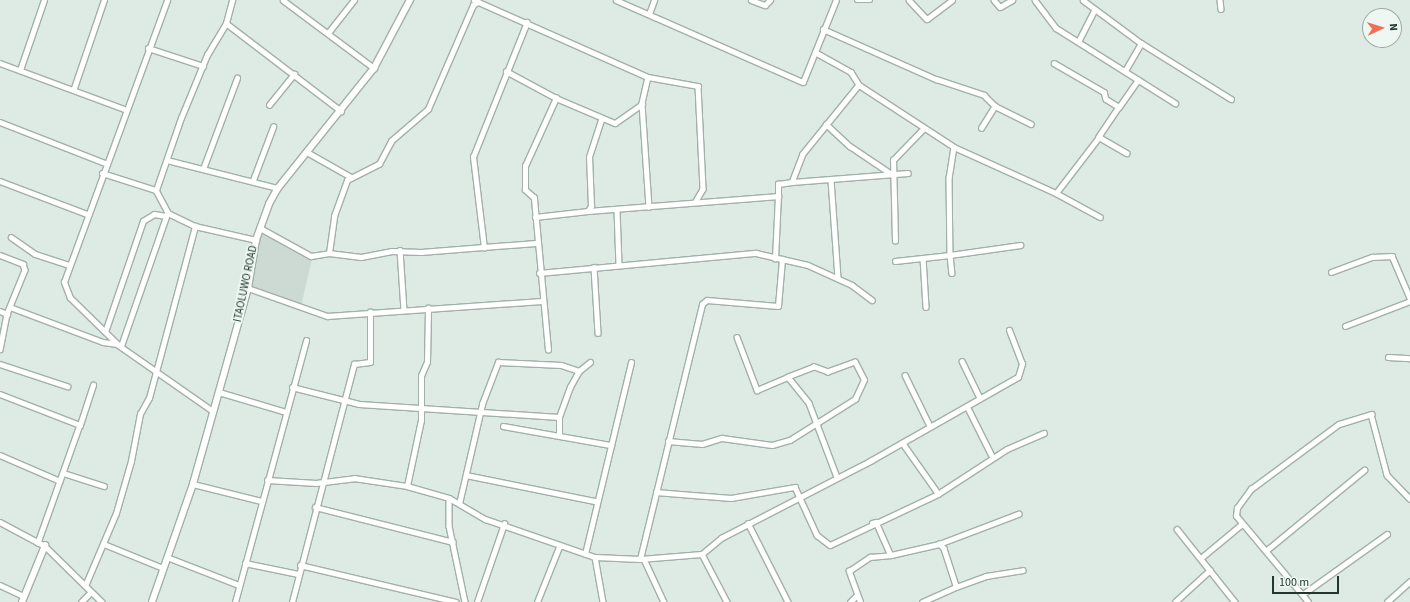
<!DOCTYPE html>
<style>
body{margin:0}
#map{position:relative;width:1410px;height:602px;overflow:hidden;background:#deeae4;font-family:"Source Sans 3",sans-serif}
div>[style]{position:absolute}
.built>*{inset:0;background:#cdd9d3}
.roads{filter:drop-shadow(1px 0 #a1b1aa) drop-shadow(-1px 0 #a1b1aa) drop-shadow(0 1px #a1b1aa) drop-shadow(0 -1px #a1b1aa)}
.minor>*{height:4.5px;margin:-2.25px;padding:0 2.25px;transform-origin:2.25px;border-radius:2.25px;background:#fff}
.tertiary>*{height:5.5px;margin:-2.75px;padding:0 2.75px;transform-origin:2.75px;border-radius:2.75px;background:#fff}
span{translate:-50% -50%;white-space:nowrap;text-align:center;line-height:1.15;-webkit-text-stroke:3.5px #eff7f2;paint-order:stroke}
.street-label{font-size:11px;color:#203930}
.north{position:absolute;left:1362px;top:8px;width:40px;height:40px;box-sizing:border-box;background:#eff7f2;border:1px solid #9caba4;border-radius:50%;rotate:86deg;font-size:11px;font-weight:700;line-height:16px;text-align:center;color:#203930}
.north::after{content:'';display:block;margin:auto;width:14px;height:18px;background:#f06f56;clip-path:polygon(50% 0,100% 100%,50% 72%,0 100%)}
.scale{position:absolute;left:1272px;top:576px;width:67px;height:18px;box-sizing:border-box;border:2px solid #203930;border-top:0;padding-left:5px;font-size:12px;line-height:14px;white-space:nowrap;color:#203930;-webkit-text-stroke:3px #eff7f2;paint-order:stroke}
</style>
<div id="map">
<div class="built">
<i style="clip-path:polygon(262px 234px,312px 259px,301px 306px,249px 286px)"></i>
</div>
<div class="roads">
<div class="minor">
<i style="left:283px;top:0;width:114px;rotate:36.8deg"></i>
<i style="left:474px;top:0;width:190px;rotate:23.9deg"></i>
<i style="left:648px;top:77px;width:28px;rotate:103deg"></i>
<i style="left:642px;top:104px;width:103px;rotate:86.1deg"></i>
<i style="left:616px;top:0;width:204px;rotate:23.7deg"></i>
<i style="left:803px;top:82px;width:88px;rotate:-68.1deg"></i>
<i style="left:751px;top:0;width:15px;rotate:20deg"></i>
<i style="left:765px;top:5px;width:7px;rotate:-45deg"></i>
<i style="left:857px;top:0;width:13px"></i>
<i style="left:909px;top:0;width:26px;rotate:47deg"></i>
<i style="left:927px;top:19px;width:31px;rotate:-37deg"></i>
<i style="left:994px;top:0;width:9px;rotate:49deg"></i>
<i style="left:1000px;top:7px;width:14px;rotate:-30deg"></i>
<i style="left:1035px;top:0;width:35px;rotate:53deg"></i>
<i style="left:1056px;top:28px;width:141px;rotate:32.2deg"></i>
<i style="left:1083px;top:0;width:72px;rotate:36.6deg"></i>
<i style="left:1141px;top:43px;width:106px;rotate:31.9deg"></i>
<i style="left:1220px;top:0;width:9px;rotate:84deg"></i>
<i style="left:649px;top:14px;width:15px;rotate:-70deg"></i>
<i style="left:226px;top:23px;width:145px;rotate:37.4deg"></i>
<i style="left:823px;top:29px;width:124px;rotate:23.9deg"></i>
<i style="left:936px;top:79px;width:51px;rotate:18.4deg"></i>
<i style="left:984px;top:95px;width:16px;rotate:45deg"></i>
<i style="left:995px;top:106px;width:40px;rotate:26.6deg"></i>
<i style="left:328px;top:33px;width:42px;rotate:-51.8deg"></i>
<i style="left:1078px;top:42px;width:36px;rotate:-63deg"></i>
<i style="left:148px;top:48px;width:58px;rotate:18.1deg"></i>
<i style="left:815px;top:52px;width:41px;rotate:29.1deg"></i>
<i style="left:851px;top:72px;width:15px;rotate:58deg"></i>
<i style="left:859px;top:85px;width:113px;rotate:33.1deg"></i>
<i style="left:954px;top:147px;width:112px;rotate:24.3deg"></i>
<i style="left:1056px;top:193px;width:50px;rotate:28.6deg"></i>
<i style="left:0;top:63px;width:135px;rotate:20.3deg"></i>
<i style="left:1054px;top:63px;width:58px;rotate:30.1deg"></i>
<i style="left:1104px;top:92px;width:7px;rotate:74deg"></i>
<i style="left:1106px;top:99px;width:15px;rotate:32deg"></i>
<i style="left:1119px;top:107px;width:36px;rotate:124deg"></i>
<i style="left:20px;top:70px;width:74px;rotate:-71.1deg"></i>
<i style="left:506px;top:71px;width:57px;rotate:28.4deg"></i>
<i style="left:1125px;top:71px;width:32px;rotate:-60deg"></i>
<i style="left:648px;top:77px;width:51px;rotate:10.2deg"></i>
<i style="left:698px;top:86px;width:103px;rotate:87.2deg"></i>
<i style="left:703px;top:189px;width:14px;rotate:120deg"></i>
<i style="left:859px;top:85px;width:89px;rotate:129.1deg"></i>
<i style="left:803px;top:154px;width:30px;rotate:111deg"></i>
<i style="left:792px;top:182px;width:116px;rotate:-4.4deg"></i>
<i style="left:74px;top:88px;width:93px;rotate:-71.2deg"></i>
<i style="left:269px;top:105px;width:40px;rotate:-51deg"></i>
<i style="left:1119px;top:107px;width:33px;rotate:-55deg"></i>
<i style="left:0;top:122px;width:113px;rotate:21.3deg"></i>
<i style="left:826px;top:124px;width:33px;rotate:43deg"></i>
<i style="left:850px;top:146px;width:48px;rotate:34deg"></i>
<i style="left:981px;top:128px;width:26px;rotate:-58deg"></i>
<i style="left:954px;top:147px;width:30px;rotate:99deg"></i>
<i style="left:949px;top:177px;width:78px;rotate:89.3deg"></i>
<i style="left:950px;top:255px;width:71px;rotate:-8.1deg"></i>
<i style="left:307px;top:152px;width:51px;rotate:29.6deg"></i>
<i style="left:167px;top:160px;width:114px;rotate:14.2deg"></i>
<i style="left:203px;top:169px;width:97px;rotate:-69.5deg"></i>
<i style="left:102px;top:173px;width:57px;rotate:17.5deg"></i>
<i style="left:156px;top:190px;width:26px;rotate:62deg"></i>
<i style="left:168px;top:213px;width:30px;rotate:26deg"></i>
<i style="left:195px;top:226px;width:63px;rotate:12.9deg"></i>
<i style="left:253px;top:180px;width:57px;rotate:-69.3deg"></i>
<i style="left:831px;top:180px;width:98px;rotate:85.9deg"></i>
<i style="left:0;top:181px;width:93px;rotate:20.8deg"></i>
<i style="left:156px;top:190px;width:76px;rotate:-70.9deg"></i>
<i style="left:181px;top:118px;width:68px;rotate:-67.6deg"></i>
<i style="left:207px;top:55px;width:37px;rotate:-59deg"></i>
<i style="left:226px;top:23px;width:24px;rotate:-75deg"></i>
<i style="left:1056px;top:193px;width:71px;rotate:-52.5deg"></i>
<i style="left:1099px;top:137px;width:32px;rotate:30deg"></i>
<i style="left:617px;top:210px;width:54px;rotate:87.9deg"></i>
<i style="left:588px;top:211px;width:191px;rotate:-4.5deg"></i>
<i style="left:778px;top:196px;width:12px;rotate:-90deg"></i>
<i style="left:778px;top:184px;width:14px;rotate:-8deg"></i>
<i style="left:535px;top:217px;width:53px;rotate:-6.5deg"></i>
<i style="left:588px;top:211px;width:6px;rotate:-59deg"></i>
<i style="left:591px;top:206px;width:49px;rotate:-92.3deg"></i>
<i style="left:589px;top:157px;width:39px;rotate:-72deg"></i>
<i style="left:262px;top:229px;width:56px;rotate:28.9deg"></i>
<i style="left:311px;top:256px;width:18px;rotate:-9deg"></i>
<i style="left:329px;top:253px;width:32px;rotate:7deg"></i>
<i style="left:361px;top:257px;width:31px;rotate:-11deg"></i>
<i style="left:391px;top:251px;width:30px;rotate:2deg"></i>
<i style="left:421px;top:252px;width:115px;rotate:-4.5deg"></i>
<i style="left:11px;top:237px;width:29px;rotate:35deg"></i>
<i style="left:35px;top:254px;width:35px;rotate:18deg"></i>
<i style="left:895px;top:241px;width:81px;rotate:-91.4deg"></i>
<i style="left:893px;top:160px;width:43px;rotate:-45.9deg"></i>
<i style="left:484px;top:248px;width:92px;rotate:-96.9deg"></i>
<i style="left:473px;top:157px;width:145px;rotate:-68.2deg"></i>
<i style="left:400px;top:250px;width:60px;rotate:86.2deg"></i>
<i style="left:329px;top:253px;width:37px;rotate:-82deg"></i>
<i style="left:334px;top:216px;width:38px;rotate:-70deg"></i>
<i style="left:347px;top:180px;width:36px;rotate:-27deg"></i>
<i style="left:379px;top:164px;width:26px;rotate:-62deg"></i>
<i style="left:391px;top:141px;width:49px;rotate:-40.9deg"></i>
<i style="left:428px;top:109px;width:113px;rotate:-66.6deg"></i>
<i style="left:473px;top:5px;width:6px;rotate:-31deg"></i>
<i style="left:0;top:255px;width:25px;rotate:21deg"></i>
<i style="left:23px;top:264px;width:6px;rotate:72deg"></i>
<i style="left:25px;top:270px;width:48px;rotate:112.2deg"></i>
<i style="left:7px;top:314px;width:36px;rotate:101deg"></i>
<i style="left:923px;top:258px;width:49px;rotate:86.5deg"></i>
<i style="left:775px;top:259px;width:63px;rotate:-87.3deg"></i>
<i style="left:895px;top:261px;width:55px;rotate:-6.2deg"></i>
<i style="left:950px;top:255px;width:18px;rotate:84deg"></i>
<i style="left:594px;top:267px;width:66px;rotate:86.5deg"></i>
<i style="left:1331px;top:272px;width:44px;rotate:-20.1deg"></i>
<i style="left:1372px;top:257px;width:20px;rotate:-3deg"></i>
<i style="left:1392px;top:256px;width:46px;rotate:66.8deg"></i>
<i style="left:539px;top:273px;width:218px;rotate:-5.3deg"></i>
<i style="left:756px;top:253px;width:53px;rotate:13deg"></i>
<i style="left:808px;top:265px;width:48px;rotate:24.4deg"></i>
<i style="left:852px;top:285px;width:25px;rotate:37deg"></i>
<i style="left:248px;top:288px;width:84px;rotate:19.5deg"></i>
<i style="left:327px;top:316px;width:215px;rotate:-4deg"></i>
<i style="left:10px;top:307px;width:99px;rotate:20.6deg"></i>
<i style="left:103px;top:342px;width:14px;rotate:8deg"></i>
<i style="left:117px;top:344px;width:117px;rotate:34.9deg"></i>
<i style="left:0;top:311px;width:8px;rotate:23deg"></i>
<i style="left:1345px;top:326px;width:70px;rotate:-21deg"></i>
<i style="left:105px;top:332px;width:117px;rotate:-71.1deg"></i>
<i style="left:143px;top:221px;width:13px;rotate:-32deg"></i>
<i style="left:154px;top:214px;width:12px;rotate:9deg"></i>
<i style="left:737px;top:337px;width:57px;rotate:69.3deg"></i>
<i style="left:757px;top:390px;width:34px;rotate:-23deg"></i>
<i style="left:788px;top:377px;width:33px;rotate:51deg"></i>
<i style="left:809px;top:403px;width:79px;rotate:69.3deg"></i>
<i style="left:117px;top:344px;width:66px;rotate:-135.6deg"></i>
<i style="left:70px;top:298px;width:17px;rotate:-111deg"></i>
<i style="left:64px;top:282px;width:300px;rotate:-69.9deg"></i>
<i style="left:121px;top:346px;width:140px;rotate:-70.8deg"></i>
<i style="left:548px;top:350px;width:153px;rotate:-95.3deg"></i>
<i style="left:534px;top:198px;width:12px;rotate:-138deg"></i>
<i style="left:525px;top:190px;width:24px;rotate:-90deg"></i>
<i style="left:525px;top:166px;width:75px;rotate:-65.5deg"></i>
<i style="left:556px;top:98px;width:64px;rotate:23deg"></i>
<i style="left:615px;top:123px;width:33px;rotate:-35deg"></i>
<i style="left:1388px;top:357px;width:22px;rotate:3deg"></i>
<i style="left:962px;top:361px;width:41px;rotate:64.1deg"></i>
<i style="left:0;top:364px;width:71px;rotate:18.2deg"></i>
<i style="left:905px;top:375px;width:57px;rotate:63.9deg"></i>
<i style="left:292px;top:387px;width:69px;rotate:14.2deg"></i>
<i style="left:359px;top:404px;width:200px;rotate:3.7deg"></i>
<i style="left:219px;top:392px;width:70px;rotate:16.6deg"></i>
<i style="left:0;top:394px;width:86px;rotate:21.2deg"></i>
<i style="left:80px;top:425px;width:125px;rotate:109.6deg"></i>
<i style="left:967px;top:406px;width:58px;rotate:63.4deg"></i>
<i style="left:80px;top:425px;width:42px;rotate:-72deg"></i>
<i style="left:503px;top:426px;width:110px;rotate:10deg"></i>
<i style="left:559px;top:436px;width:19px;rotate:-90deg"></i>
<i style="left:559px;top:417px;width:32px;rotate:-70deg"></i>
<i style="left:570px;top:387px;width:18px;rotate:-61deg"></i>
<i style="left:579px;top:371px;width:14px;rotate:-39deg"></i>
<i style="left:668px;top:441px;width:34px;rotate:5deg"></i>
<i style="left:702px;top:444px;width:21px;rotate:-17deg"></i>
<i style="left:722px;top:438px;width:50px;rotate:8deg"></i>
<i style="left:772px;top:445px;width:19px;rotate:-16deg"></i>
<i style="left:790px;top:440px;width:77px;rotate:-32.2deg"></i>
<i style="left:855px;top:399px;width:21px;rotate:-65deg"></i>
<i style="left:864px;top:380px;width:20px;rotate:-117deg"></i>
<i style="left:855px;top:362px;width:29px;rotate:160deg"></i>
<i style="left:828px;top:372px;width:15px;rotate:-160deg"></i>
<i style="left:814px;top:367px;width:28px;rotate:159deg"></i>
<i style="left:0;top:455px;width:65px;rotate:23.4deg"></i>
<i style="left:63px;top:473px;width:43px;rotate:17.6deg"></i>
<i style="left:466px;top:475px;width:132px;rotate:11.4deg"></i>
<i style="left:267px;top:480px;width:49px;rotate:3.5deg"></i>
<i style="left:316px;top:483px;width:38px;rotate:-7deg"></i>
<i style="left:354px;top:478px;width:54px;rotate:8.6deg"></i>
<i style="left:407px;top:486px;width:44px;rotate:15.9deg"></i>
<i style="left:449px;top:498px;width:42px;rotate:30.3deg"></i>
<i style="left:485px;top:519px;width:116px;rotate:19.1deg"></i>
<i style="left:595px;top:557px;width:45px;rotate:2.5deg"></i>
<i style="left:640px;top:559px;width:62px;rotate:-4.6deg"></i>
<i style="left:702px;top:554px;width:25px;rotate:-40deg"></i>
<i style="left:721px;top:538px;width:168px;rotate:-27.3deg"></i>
<i style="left:870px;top:461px;width:170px;rotate:-29.6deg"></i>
<i style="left:1018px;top:377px;width:14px;rotate:-73deg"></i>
<i style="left:1022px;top:364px;width:36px;rotate:-111deg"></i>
<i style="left:193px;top:484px;width:70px;rotate:14deg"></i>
<i style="left:407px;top:486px;width:67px;rotate:-78deg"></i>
<i style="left:421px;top:420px;width:44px;rotate:-90deg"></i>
<i style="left:421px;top:376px;width:15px;rotate:-67deg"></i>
<i style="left:427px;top:362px;width:54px;rotate:-88.9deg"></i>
<i style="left:656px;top:492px;width:75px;rotate:4.6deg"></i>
<i style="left:731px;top:498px;width:65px;rotate:-9.8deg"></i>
<i style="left:795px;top:487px;width:53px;rotate:65.4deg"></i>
<i style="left:817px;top:535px;width:16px;rotate:38deg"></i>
<i style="left:830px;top:545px;width:119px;rotate:-25.3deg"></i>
<i style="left:938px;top:494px;width:62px;rotate:-125.2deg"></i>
<i style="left:938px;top:494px;width:82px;rotate:-33.1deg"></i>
<i style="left:1007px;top:449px;width:40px;rotate:-23.4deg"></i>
<i style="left:449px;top:498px;width:28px;rotate:90deg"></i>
<i style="left:449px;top:526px;width:78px;rotate:78.1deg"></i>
<i style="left:459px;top:504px;width:103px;rotate:-77deg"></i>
<i style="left:482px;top:404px;width:45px;rotate:-69.1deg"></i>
<i style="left:498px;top:362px;width:63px;rotate:2.7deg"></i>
<i style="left:561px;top:365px;width:19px;rotate:18deg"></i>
<i style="left:315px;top:507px;width:142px;rotate:14.2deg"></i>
<i style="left:0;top:522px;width:51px;rotate:28.1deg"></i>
<i style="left:45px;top:546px;width:80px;rotate:44.5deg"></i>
<i style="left:748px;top:523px;width:89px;rotate:63.1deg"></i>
<i style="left:872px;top:523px;width:4px;rotate:-14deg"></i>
<i style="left:876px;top:522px;width:36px;rotate:66deg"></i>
<i style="left:891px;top:555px;width:49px;rotate:-12.9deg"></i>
<i style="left:939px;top:544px;width:85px;rotate:-20.8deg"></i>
<i style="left:1177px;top:529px;width:93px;rotate:51.5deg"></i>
<i style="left:104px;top:544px;width:64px;rotate:22.1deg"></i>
<i style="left:1267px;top:550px;width:126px;rotate:-39.5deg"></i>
<i style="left:585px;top:554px;width:197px;rotate:-76.5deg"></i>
<i style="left:702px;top:554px;width:54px;rotate:62.5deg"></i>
<i style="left:167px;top:557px;width:77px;rotate:21.3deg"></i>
<i style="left:595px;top:557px;width:46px;rotate:79.9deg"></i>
<i style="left:1201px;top:558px;width:53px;rotate:-39.7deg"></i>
<i style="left:640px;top:559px;width:262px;rotate:-76.3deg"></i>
<i style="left:702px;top:304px;width:6px;rotate:-39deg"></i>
<i style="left:707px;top:300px;width:71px;rotate:4.8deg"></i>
<i style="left:778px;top:306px;width:47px;rotate:-85.1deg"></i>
<i style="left:644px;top:559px;width:47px;rotate:65.1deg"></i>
<i style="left:245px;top:563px;width:54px;rotate:11.7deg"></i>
<i style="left:300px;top:565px;width:160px;rotate:13.3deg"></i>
<i style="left:0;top:585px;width:26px;rotate:25deg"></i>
<i style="left:85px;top:586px;width:79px;rotate:-67deg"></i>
<i style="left:116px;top:513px;width:54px;rotate:-73.9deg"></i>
<i style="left:131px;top:461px;width:48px;rotate:-79.2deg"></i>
<i style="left:140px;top:414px;width:18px;rotate:-61deg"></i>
<i style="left:149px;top:398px;width:178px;rotate:-75deg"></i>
<i style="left:956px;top:587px;width:32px;rotate:-20deg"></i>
<i style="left:986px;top:576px;width:37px;rotate:-9deg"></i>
<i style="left:1303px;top:594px;width:103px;rotate:-35.5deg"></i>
<i style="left:81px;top:602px;width:13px;rotate:-45deg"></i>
<i style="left:235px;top:602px;width:271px;rotate:-74.8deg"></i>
<i style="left:292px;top:602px;width:246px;rotate:-75.4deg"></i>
<i style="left:354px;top:364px;width:16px;rotate:-7deg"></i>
<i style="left:370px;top:362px;width:50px;rotate:-90deg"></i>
<i style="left:477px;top:602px;width:83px;rotate:-70.9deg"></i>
<i style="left:537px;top:602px;width:59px;rotate:-68.2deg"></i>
<i style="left:850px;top:602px;width:8px;rotate:-45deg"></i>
<i style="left:860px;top:602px;width:33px;rotate:-110deg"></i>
<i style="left:849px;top:571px;width:25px;rotate:-34deg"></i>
<i style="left:870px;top:557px;width:21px;rotate:-5deg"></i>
<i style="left:922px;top:602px;width:37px;rotate:-24deg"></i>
<i style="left:956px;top:587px;width:40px;rotate:-108deg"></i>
<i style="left:944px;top:549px;width:7px;rotate:-135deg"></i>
<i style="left:1175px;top:602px;width:47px;rotate:-42.4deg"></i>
<i style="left:1308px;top:602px;width:112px;rotate:-129.9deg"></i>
<i style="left:1236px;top:516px;width:8px;rotate:-83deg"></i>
<i style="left:1237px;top:508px;width:24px;rotate:-54deg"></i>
<i style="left:1251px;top:489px;width:109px;rotate:-36.5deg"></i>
<i style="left:1339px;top:424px;width:34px;rotate:-17deg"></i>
<i style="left:1371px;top:414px;width:63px;rotate:75.3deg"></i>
<i style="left:1387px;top:475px;width:33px;rotate:46deg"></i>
<i style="left:1387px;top:602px;width:31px;rotate:-42deg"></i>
</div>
<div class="tertiary">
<i style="left:22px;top:602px;width:61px;rotate:-67.7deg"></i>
<i style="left:152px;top:602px;width:125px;rotate:-70.8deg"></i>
<i style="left:193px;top:484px;width:204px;rotate:-74.3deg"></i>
<i style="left:248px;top:288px;width:49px;rotate:-80.5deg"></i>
<i style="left:256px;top:240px;width:38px;rotate:-70deg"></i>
<i style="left:269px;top:204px;width:18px;rotate:-61deg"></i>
<i style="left:278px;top:188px;width:154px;rotate:-51.3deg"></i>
<i style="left:374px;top:68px;width:77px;rotate:-62.1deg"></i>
</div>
</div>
<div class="street-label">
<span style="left:246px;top:284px;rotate:-78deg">ITAOLUWO ROAD</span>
</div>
<div class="north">N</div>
<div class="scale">100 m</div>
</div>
